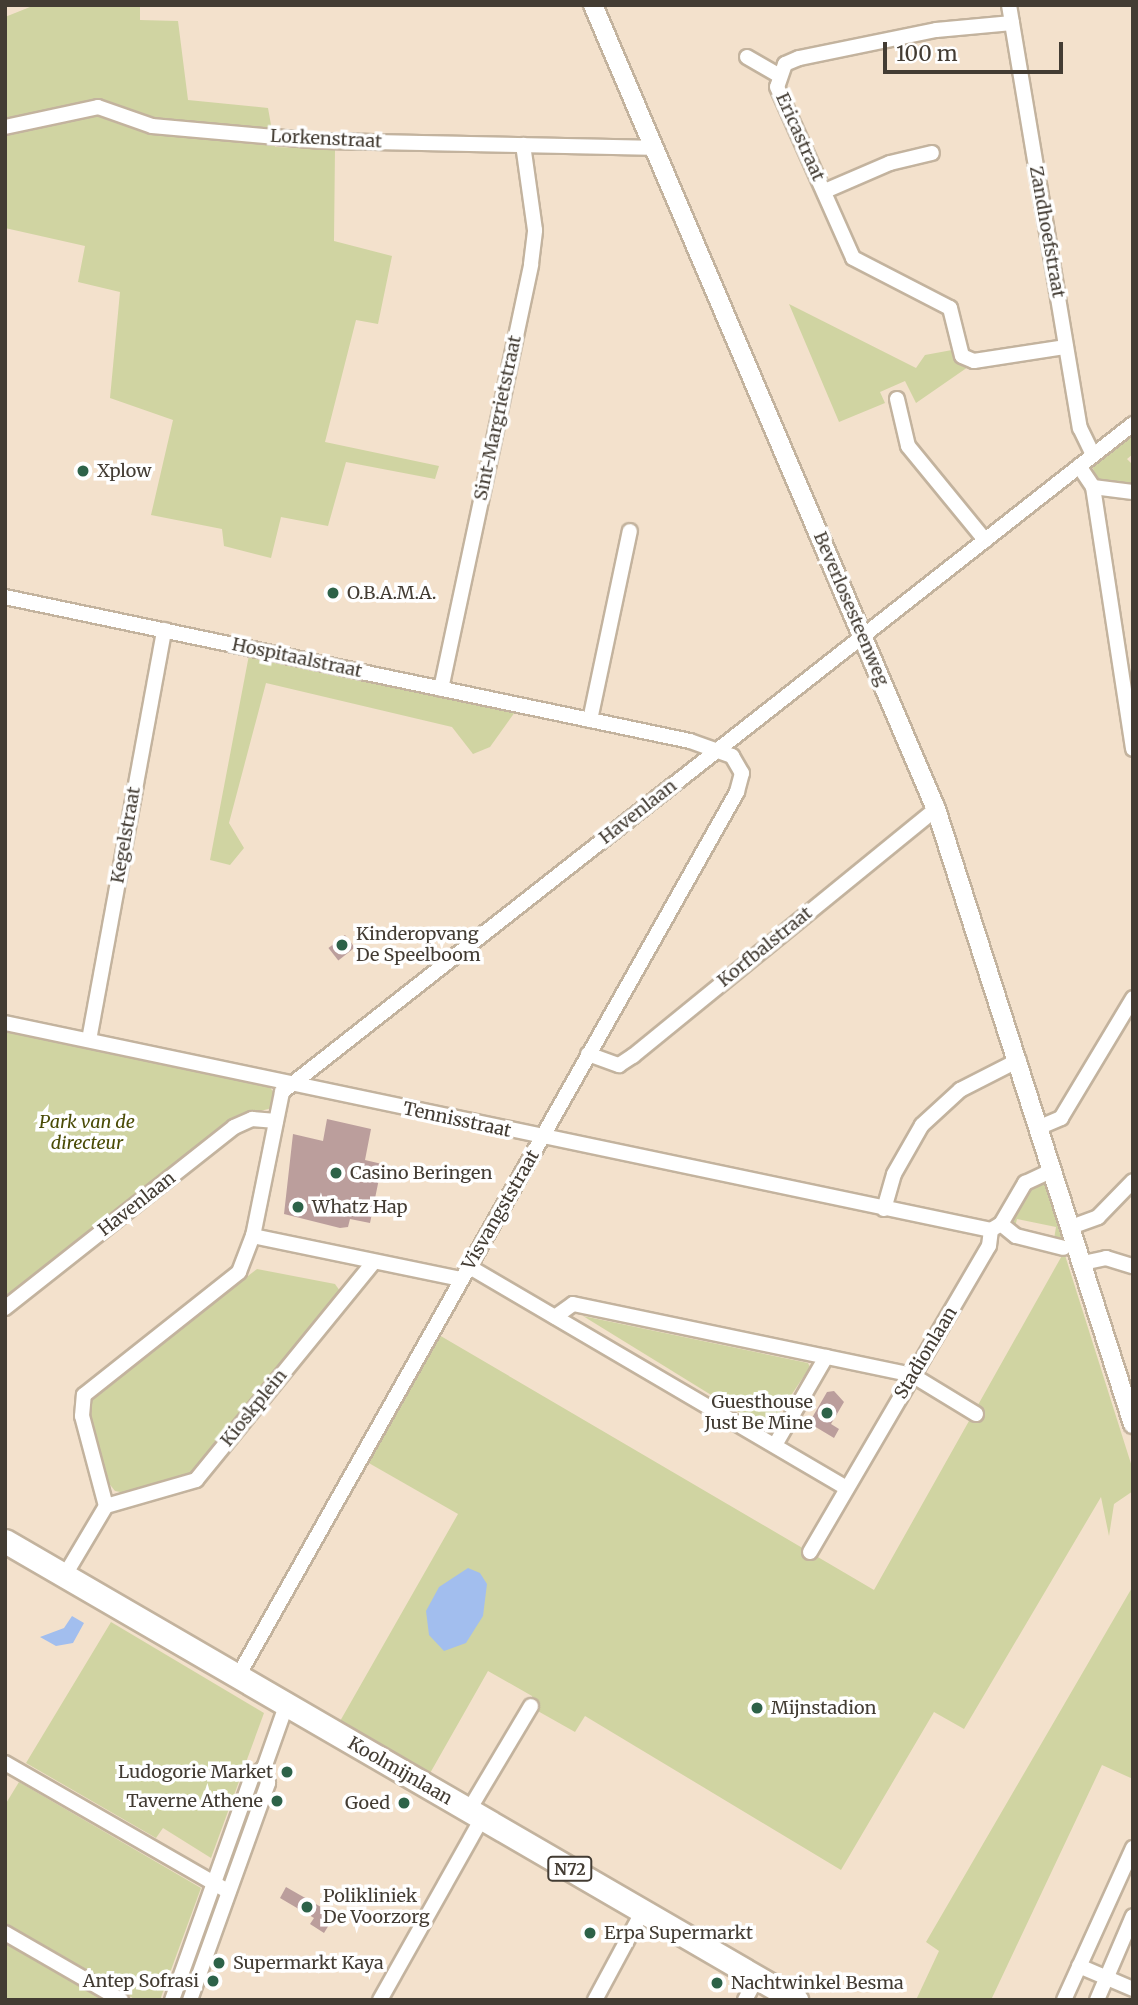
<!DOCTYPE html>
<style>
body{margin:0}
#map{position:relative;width:1138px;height:2005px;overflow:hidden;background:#f3e1cc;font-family:Merriweather,serif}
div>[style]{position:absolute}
.green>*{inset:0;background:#d0d4a2}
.water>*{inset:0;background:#a2beee}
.building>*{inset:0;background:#bb9e9c;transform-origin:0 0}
.roads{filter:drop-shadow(2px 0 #c3b39e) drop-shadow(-2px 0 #c3b39e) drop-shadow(0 2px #c3b39e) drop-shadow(0 -2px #c3b39e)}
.minor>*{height:14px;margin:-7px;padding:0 7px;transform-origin:7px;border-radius:7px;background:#fff}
.tertiary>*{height:18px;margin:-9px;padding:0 9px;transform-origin:9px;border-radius:9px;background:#fff}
.primary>*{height:23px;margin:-11.5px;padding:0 11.5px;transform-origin:11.5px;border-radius:11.5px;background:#fff}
.dots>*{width:19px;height:19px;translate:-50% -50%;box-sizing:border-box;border:4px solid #fff;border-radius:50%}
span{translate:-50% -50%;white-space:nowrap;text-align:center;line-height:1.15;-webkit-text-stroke:7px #fff;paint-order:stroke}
.shield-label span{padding:2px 5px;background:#fff;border:2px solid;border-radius:5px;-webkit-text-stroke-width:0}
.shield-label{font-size:16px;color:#433c33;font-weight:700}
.street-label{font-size:18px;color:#433c33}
.poi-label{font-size:18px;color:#433c33}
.left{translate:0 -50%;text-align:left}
.right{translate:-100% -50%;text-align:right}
.park-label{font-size:18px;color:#4a4b06;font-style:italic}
.frame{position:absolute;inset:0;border:7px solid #433c33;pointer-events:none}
.scale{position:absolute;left:883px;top:42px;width:180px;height:32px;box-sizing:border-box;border:4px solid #433c33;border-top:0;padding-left:9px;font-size:21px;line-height:24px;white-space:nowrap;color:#433c33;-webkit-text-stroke:5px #fff;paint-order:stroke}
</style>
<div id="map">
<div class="green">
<i style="clip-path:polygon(35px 5px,140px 7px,140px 20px,178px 21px,188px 100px,268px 108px,275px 147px,335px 149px,334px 241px,392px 256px,378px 324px,356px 320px,325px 442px,439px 466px,435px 479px,346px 462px,328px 526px,281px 517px,271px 558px,224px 546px,222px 529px,151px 515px,173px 420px,110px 398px,120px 292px,78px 282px,85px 246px,5px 228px,5px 17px)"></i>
<i style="clip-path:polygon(789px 304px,916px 368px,925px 355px,952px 350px,968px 367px,916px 403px,905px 381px,880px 392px,885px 403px,839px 422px)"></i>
<i style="clip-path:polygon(1133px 434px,1133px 454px,1127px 459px,1133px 465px,1133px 486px,1098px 481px,1092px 466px)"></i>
<i style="clip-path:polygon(249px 655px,515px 712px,490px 747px,473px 754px,452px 727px,266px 683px,229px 823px,244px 848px,230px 865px,210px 860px)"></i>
<i style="clip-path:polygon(5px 1031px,270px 1087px,275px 1095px,272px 1108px,242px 1116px,5px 1301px)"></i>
<i style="clip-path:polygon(1042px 1182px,1047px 1183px,1065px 1242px,1054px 1239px,1056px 1227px,1017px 1219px,1014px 1231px,1008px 1224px,1029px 1188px)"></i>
<i style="clip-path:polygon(1064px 1252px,1133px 1470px,1133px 1491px,1114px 1504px,1109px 1536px,1101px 1497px,964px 1729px,934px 1712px,841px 1870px,585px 1716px,575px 1732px,536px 1710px,532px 1696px,488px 1671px,429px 1775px,339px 1723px,458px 1514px,367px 1462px,439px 1335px,874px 1590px)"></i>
<i style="clip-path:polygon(257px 1269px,335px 1284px,340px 1291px,189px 1477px,126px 1493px,115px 1491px,107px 1481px,87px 1407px,90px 1398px)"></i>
<i style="clip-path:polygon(583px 1316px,808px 1363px,810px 1367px,768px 1430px)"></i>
<i style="clip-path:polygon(1133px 1586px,1133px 1779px,1102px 1765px,991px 2000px,916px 2000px,939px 1951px,926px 1942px)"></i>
<i style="clip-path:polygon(111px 1622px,264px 1713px,211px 1858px,163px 1828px,156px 1838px,26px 1763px)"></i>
<i style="clip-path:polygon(19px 1782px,201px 1888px,160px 2000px,136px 2000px,5px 1924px,5px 1805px)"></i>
<i style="clip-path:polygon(5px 1938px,111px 2000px,5px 2000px)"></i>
</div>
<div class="water">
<i style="clip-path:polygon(468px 1568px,480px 1573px,487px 1584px,483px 1616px,466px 1643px,444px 1651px,429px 1635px,426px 1611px,439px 1587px)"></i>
<i style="clip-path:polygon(72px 1616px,84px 1623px,73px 1643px,56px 1646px,40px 1637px,64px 1628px)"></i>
</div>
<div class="building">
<i style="left:345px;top:935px;width:16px;height:21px;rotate:52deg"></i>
<i style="clip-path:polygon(327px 1119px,371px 1129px,365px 1160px,382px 1164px,370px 1223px,350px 1219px,348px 1227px,340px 1228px,284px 1214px,293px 1134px,323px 1141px)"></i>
<i style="clip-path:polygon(834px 1391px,844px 1402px,831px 1424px,839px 1429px,834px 1438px,809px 1423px,827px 1392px)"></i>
<i style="clip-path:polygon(286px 1887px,335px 1915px,324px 1933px,310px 1924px,314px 1918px,280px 1898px)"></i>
</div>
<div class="roads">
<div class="minor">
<i style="left:1009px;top:5px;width:429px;rotate:80.5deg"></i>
<i style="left:1080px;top:428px;width:30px;rotate:64deg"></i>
<i style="left:1012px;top:23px;width:76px;rotate:174.7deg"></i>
<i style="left:936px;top:30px;width:140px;rotate:168.4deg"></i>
<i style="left:799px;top:58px;width:15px;rotate:157deg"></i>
<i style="left:785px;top:64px;width:24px;rotate:109deg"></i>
<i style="left:777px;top:87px;width:187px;rotate:66deg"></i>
<i style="left:853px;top:258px;width:109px;rotate:27.3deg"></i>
<i style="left:950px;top:308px;width:49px;rotate:76deg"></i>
<i style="left:962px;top:356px;width:13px;rotate:23deg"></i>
<i style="left:974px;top:361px;width:93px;rotate:-8.7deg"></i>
<i style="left:747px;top:57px;width:36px;rotate:30deg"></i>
<i style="left:5px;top:127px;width:95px;rotate:-12.1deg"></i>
<i style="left:98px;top:107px;width:57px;rotate:19.4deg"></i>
<i style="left:152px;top:126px;width:170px;rotate:5.1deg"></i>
<i style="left:321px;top:141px;width:333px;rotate:1.2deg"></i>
<i style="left:825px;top:191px;width:71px;rotate:-23.3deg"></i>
<i style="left:890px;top:163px;width:43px;rotate:-13.4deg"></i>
<i style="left:897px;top:399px;width:48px;rotate:76.8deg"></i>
<i style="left:908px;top:446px;width:122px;rotate:50.7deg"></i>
<i style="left:1079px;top:466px;width:25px;rotate:56deg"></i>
<i style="left:1093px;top:487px;width:265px;rotate:81.3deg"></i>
<i style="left:1093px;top:487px;width:40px;rotate:7.1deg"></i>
<i style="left:5px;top:597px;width:700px;rotate:11.87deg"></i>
<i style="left:690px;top:741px;width:45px;rotate:19.7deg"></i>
<i style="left:732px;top:756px;width:20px;rotate:60deg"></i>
<i style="left:742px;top:773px;width:20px;rotate:105deg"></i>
<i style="left:737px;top:792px;width:1017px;rotate:119.44deg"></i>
<i style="left:441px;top:689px;width:434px;rotate:-78deg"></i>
<i style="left:531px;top:264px;width:34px;rotate:-83deg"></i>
<i style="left:535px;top:230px;width:86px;rotate:-98deg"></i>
<i style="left:590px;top:720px;width:193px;rotate:-78.1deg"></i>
<i style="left:5px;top:1023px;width:1007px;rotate:11.86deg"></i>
<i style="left:89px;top:1040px;width:417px;rotate:-79.6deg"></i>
<i style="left:588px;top:1054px;width:33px;rotate:20deg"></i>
<i style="left:619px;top:1065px;width:17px;rotate:-33deg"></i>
<i style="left:633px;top:1056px;width:391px;rotate:-39.2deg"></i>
<i style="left:1040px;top:1127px;width:23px;rotate:-23deg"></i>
<i style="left:1061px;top:1118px;width:140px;rotate:-59deg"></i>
<i style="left:884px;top:1209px;width:36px;rotate:-74deg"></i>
<i style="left:894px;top:1174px;width:56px;rotate:-60.3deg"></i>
<i style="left:922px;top:1125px;width:52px;rotate:-42.6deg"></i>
<i style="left:960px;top:1090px;width:66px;rotate:-27deg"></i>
<i style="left:1001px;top:1224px;width:19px;rotate:39deg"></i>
<i style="left:1016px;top:1236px;width:49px;rotate:14deg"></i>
<i style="left:1071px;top:1227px;width:29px;rotate:-20deg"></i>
<i style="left:1098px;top:1217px;width:50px;rotate:-45.8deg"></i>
<i style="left:991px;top:1230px;width:12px;rotate:-31deg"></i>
<i style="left:1001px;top:1224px;width:48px;rotate:-59.7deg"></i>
<i style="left:1025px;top:1183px;width:31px;rotate:-25deg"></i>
<i style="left:253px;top:1236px;width:212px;rotate:11.7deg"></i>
<i style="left:1083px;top:1263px;width:24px;rotate:-12deg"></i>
<i style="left:1106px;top:1258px;width:28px;rotate:17deg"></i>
<i style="left:468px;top:1266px;width:438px;rotate:30.4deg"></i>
<i style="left:5px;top:1308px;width:292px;rotate:-38.3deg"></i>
<i style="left:234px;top:1127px;width:20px;rotate:-24deg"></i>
<i style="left:252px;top:1119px;width:24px;rotate:5deg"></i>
<i style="left:555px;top:1317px;width:22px;rotate:-36deg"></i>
<i style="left:573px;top:1304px;width:346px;rotate:11.8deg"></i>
<i style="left:912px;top:1375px;width:75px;rotate:31.4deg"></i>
<i style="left:775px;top:1445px;width:102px;rotate:-59.9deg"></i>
<i style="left:106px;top:1506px;width:94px;rotate:-16.1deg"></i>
<i style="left:196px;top:1480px;width:279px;rotate:-50.8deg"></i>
<i style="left:810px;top:1552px;width:355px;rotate:-59.7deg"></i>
<i style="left:989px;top:1246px;width:16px;rotate:-83deg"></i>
<i style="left:65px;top:1575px;width:80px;rotate:-59.3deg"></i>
<i style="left:106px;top:1506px;width:93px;rotate:-104.9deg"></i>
<i style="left:82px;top:1416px;width:21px;rotate:-85deg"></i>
<i style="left:84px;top:1395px;width:198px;rotate:-38.4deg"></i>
<i style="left:239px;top:1272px;width:39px;rotate:-69deg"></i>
<i style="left:253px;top:1236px;width:147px;rotate:-78.6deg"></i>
<i style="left:282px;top:1092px;width:1082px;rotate:-38.13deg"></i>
<i style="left:5px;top:1763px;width:258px;rotate:29.9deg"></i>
<i style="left:469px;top:1810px;width:121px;rotate:-59.2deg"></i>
<i style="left:5px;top:1933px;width:134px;rotate:30deg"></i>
<i style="left:1079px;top:1966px;width:59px;rotate:23.1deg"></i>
<i style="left:172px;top:2000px;width:237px;rotate:-70.3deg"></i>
<i style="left:252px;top:1777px;width:15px;rotate:-37deg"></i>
<i style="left:264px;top:1768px;width:66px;rotate:-70.5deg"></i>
<i style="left:190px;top:2000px;width:231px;rotate:-70.2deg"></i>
<i style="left:268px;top:1783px;width:16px;rotate:-105deg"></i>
<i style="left:380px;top:2000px;width:209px;rotate:-60.7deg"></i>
<i style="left:595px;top:2000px;width:101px;rotate:-61.7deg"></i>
<i style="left:745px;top:2000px;width:26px;rotate:-62deg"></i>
<i style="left:1064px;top:2000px;width:167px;rotate:-65.6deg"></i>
<i style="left:1097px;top:2000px;width:91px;rotate:-66.8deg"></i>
</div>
<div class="tertiary">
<i style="left:593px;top:5px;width:874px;rotate:66.9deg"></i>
<i style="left:936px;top:809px;width:646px;rotate:72.24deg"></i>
</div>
<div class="primary">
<i style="left:5px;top:1541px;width:915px;rotate:30.13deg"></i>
</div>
</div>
<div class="dots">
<i style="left:83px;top:471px;background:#2d6248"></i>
<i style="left:333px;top:593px;background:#2d6248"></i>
<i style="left:342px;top:945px;background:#2d6248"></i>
<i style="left:336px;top:1173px;background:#2d6248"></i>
<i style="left:298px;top:1207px;background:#2d6248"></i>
<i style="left:827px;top:1413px;background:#2d6248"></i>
<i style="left:757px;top:1708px;background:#2d6248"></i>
<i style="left:287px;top:1772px;background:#2d6248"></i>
<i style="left:277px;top:1801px;background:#2d6248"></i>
<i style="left:404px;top:1803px;background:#2d6248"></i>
<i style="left:307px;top:1907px;background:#2d6248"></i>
<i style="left:590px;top:1933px;background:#2d6248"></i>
<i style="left:219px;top:1963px;background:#2d6248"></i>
<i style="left:213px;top:1981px;background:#2d6248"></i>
<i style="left:717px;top:1983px;background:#2d6248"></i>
</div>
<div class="shield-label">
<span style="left:570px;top:1869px">N72</span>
</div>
<div class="street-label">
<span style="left:800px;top:137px;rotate:66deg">Ericastraat</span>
<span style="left:326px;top:139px;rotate:3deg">Lorkenstraat</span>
<span style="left:1047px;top:232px;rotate:80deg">Zandhoefstraat</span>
<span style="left:498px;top:418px;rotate:-78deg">Sint-Margrietstraat</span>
<span style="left:851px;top:609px;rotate:67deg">Beverlosesteenweg</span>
<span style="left:297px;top:658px;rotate:12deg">Hospitaalstraat</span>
<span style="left:638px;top:812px;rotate:-38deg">Havenlaan</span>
<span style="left:126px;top:835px;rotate:-80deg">Kegelstraat</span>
<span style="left:765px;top:947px;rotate:-39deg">Korfbalstraat</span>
<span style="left:457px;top:1120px;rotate:12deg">Tennisstraat</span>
<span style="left:137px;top:1204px;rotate:-38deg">Havenlaan</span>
<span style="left:501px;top:1210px;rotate:-60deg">Visvangststraat</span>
<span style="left:926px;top:1353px;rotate:-59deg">Stadionlaan</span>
<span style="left:254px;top:1408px;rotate:-51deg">Kioskplein</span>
<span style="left:400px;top:1771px;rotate:30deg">Koolmijnlaan</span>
</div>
<div class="poi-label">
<span class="left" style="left:97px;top:471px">Xplow</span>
<span class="left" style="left:347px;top:593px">O.B.A.M.A.</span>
<span class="left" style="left:356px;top:945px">Kinderopvang<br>De Speelboom</span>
<span class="left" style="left:350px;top:1173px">Casino Beringen</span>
<span class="left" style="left:312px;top:1207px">Whatz Hap</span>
<span class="right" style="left:813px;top:1413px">Guesthouse<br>Just Be Mine</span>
<span class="left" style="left:771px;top:1708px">Mijnstadion</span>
<span class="right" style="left:273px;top:1772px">Ludogorie Market</span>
<span class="right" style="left:263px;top:1801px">Taverne Athene</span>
<span class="right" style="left:390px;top:1803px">Goed</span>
<span class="left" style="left:323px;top:1907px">Polikliniek<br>De Voorzorg</span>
<span class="left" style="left:604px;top:1933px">Erpa Supermarkt</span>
<span class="left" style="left:233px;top:1963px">Supermarkt Kaya</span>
<span class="right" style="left:199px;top:1981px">Antep Sofrasi</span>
<span class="left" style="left:731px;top:1983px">Nachtwinkel Besma</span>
</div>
<div class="park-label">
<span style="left:87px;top:1133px">Park van de<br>directeur</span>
</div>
<div class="frame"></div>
<div class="scale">100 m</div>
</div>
